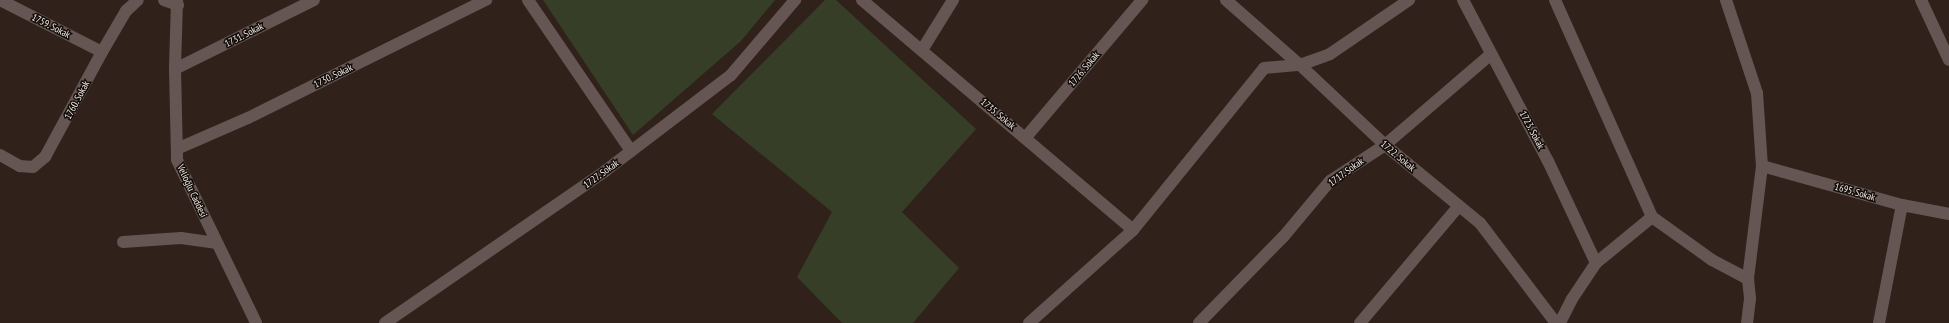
<!DOCTYPE html>
<meta charset="utf-8">
<style>
body{margin:0}
#map{position:relative;width:1949px;height:323px;overflow:hidden;background:#30211b;font-family:"PT Sans Narrow",sans-serif}
div>[style]{position:absolute}
.green>*{inset:0;background:#363e28}
.minor>*{height:12px;margin:-6px;padding:0 6px;transform-origin:6px;border-radius:6px;background:#665653}
span{translate:-50% -50%;white-space:nowrap;text-align:center;line-height:1.15;-webkit-text-stroke:3px #130d0a;paint-order:stroke}
.street-label{font-size:10px;color:#f5ebe7}
</style>
<div id="map">
<div class="green">
<i style="clip-path:polygon(543px 0,775px 0,741px 41px,633px 135px)"></i>
<i style="clip-path:polygon(825px 0,836px 0,976px 129px,902px 212px,959px 268px,913px 323px,842px 323px,797px 277px,832px 212px,712px 114px)"></i>
</div>
<div class="minor">
<i style="left:0;top:0;width:114px;rotate:27deg"></i>
<i style="left:164px;top:0;width:15px;rotate:20deg"></i>
<i style="left:177px;top:0;width:69px;rotate:91.7deg"></i>
<i style="left:175px;top:69px;width:91px;rotate:88.7deg"></i>
<i style="left:177px;top:160px;width:181px;rotate:64.1deg"></i>
<i style="left:528px;top:0;width:183px;rotate:55.7deg"></i>
<i style="left:862px;top:0;width:355px;rotate:40.3deg"></i>
<i style="left:1226px;top:0;width:98px;rotate:41.3deg"></i>
<i style="left:1300px;top:65px;width:117px;rotate:43.3deg"></i>
<i style="left:1385px;top:145px;width:123px;rotate:39.4deg"></i>
<i style="left:1480px;top:223px;width:126px;rotate:52.8deg"></i>
<i style="left:1463px;top:0;width:182px;rotate:62.2deg"></i>
<i style="left:1548px;top:161px;width:113px;rotate:64.8deg"></i>
<i style="left:1555px;top:0;width:238px;rotate:65.9deg"></i>
<i style="left:1652px;top:217px;width:72px;rotate:140.6deg"></i>
<i style="left:1596px;top:263px;width:43px;rotate:123.7deg"></i>
<i style="left:1572px;top:299px;width:27px;rotate:117deg"></i>
<i style="left:1726px;top:0;width:98px;rotate:71.6deg"></i>
<i style="left:1757px;top:93px;width:73px;rotate:86.1deg"></i>
<i style="left:1762px;top:166px;width:114px;rotate:97.1deg"></i>
<i style="left:1748px;top:279px;width:20px;rotate:84deg"></i>
<i style="left:1750px;top:299px;width:24px;rotate:97deg"></i>
<i style="left:1921px;top:0;width:66px;rotate:65deg"></i>
<i style="left:922px;top:50px;width:59px;rotate:-58.2deg"></i>
<i style="left:175px;top:69px;width:155px;rotate:-26.4deg"></i>
<i style="left:1026px;top:137px;width:180px;rotate:-49.7deg"></i>
<i style="left:179px;top:148px;width:75px;rotate:-23.5deg"></i>
<i style="left:248px;top:118px;width:266px;rotate:-26.4deg"></i>
<i style="left:0;top:155px;width:23px;rotate:29deg"></i>
<i style="left:20px;top:166px;width:13px;rotate:4deg"></i>
<i style="left:33px;top:167px;width:16px;rotate:-40deg"></i>
<i style="left:45px;top:157px;width:119px;rotate:-61.5deg"></i>
<i style="left:102px;top:52px;width:48px;rotate:-59.7deg"></i>
<i style="left:126px;top:11px;width:16px;rotate:-43deg"></i>
<i style="left:1762px;top:166px;width:145px;rotate:15.6deg"></i>
<i style="left:1902px;top:205px;width:48px;rotate:10.8deg"></i>
<i style="left:1652px;top:217px;width:74px;rotate:35.6deg"></i>
<i style="left:1712px;top:260px;width:41px;rotate:27.8deg"></i>
<i style="left:123px;top:242px;width:58px;rotate:-3.9deg"></i>
<i style="left:181px;top:238px;width:35px;rotate:8deg"></i>
<i style="left:385px;top:323px;width:267px;rotate:-34.6deg"></i>
<i style="left:605px;top:171px;width:158px;rotate:-37.3deg"></i>
<i style="left:731px;top:75px;width:99px;rotate:-49.5deg"></i>
<i style="left:1029px;top:323px;width:140px;rotate:-41.8deg"></i>
<i style="left:1133px;top:230px;width:208px;rotate:-51deg"></i>
<i style="left:1264px;top:68px;width:36px;rotate:-5deg"></i>
<i style="left:1300px;top:65px;width:32px;rotate:-20deg"></i>
<i style="left:1330px;top:54px;width:96px;rotate:-34.4deg"></i>
<i style="left:1199px;top:323px;width:122px;rotate:-45.7deg"></i>
<i style="left:1284px;top:236px;width:72px;rotate:-50.1deg"></i>
<i style="left:1330px;top:181px;width:66px;rotate:-33.2deg"></i>
<i style="left:1385px;top:145px;width:140px;rotate:-40.6deg"></i>
<i style="left:1360px;top:323px;width:153px;rotate:-49.8deg"></i>
<i style="left:1879px;top:323px;width:120px;rotate:-79deg"></i>
</div>
<div class="street-label">
<span style="left:51px;top:26px;rotate:27deg">1759. Sokak</span>
<span style="left:244px;top:35px;rotate:-27deg">1731. Sokak</span>
<span style="left:1084px;top:69px;rotate:-50deg">1726. Sokak</span>
<span style="left:333px;top:76px;rotate:-26deg">1730. Sokak</span>
<span style="left:77px;top:100px;rotate:-62deg">1760. Sokak</span>
<span style="left:998px;top:114px;rotate:40deg">1735. Sokak</span>
<span style="left:1532px;top:130px;rotate:62deg">1723. Sokak</span>
<span style="left:1398px;top:156px;rotate:40deg">1722. Sokak</span>
<span style="left:1346px;top:172px;rotate:-36deg">1717. Sokak</span>
<span style="left:601px;top:174px;rotate:-36deg">1727. Sokak</span>
<span style="left:192px;top:191px;rotate:65deg">Velioğlu Caddesi</span>
<span style="left:1855px;top:192px;rotate:16deg">1695. Sokak</span>
</div>
</div>
